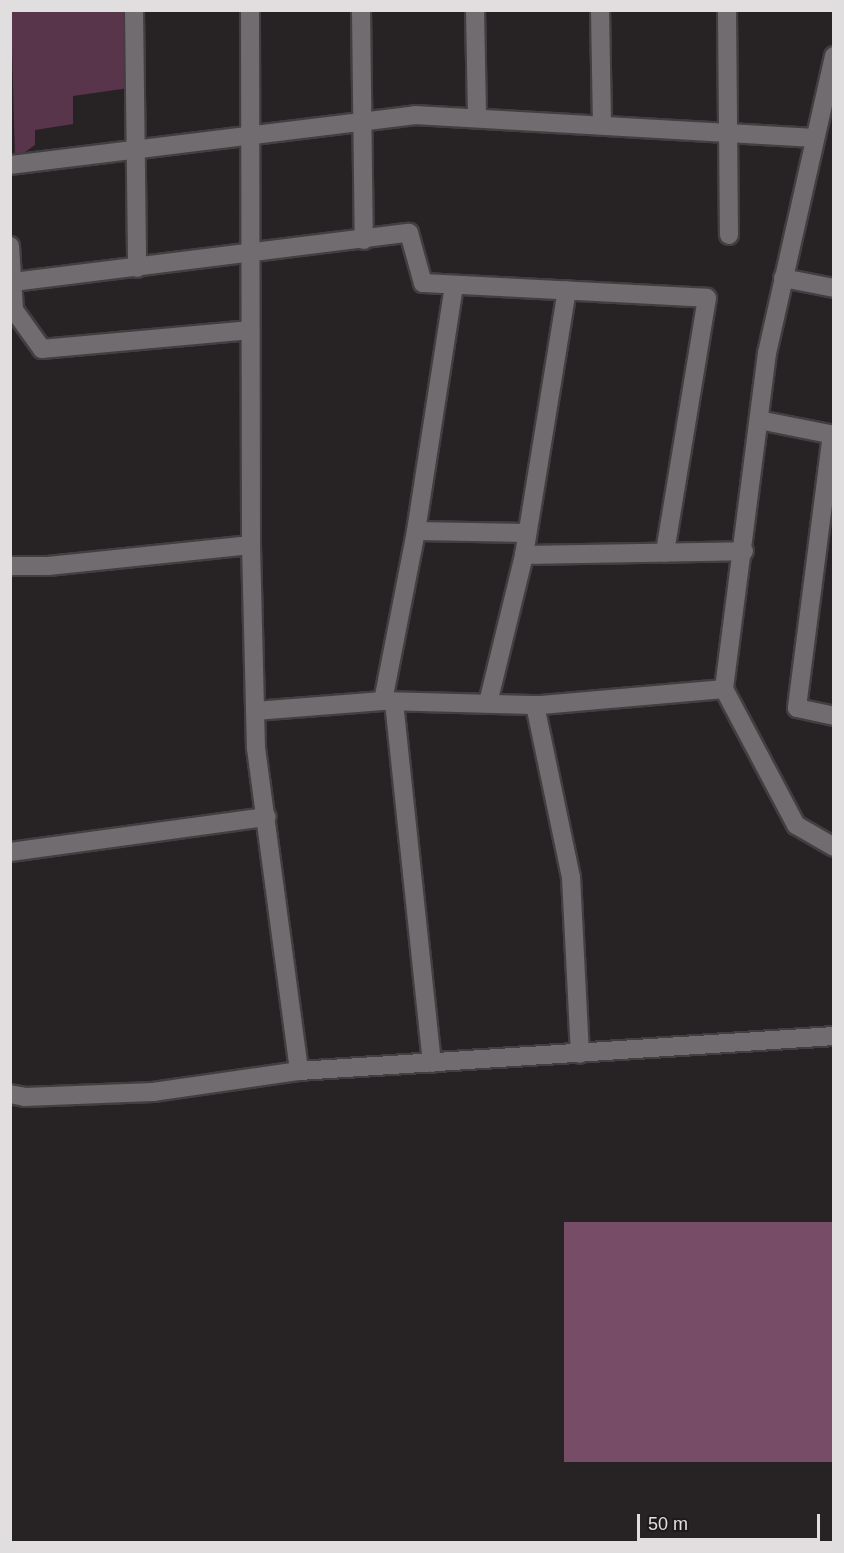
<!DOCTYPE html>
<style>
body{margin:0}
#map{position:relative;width:844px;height:1553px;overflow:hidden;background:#272325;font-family:Arial,sans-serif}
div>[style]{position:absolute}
.green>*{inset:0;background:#59354c}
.forest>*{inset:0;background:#764c66;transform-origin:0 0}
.roads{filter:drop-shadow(2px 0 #423e41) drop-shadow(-2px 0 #423e41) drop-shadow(0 2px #423e41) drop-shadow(0 -2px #423e41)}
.street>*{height:18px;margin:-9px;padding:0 9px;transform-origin:9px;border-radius:9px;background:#716c6f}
span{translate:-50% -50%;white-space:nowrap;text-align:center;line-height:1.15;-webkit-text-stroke:5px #1e1a1c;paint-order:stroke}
.frame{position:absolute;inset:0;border:12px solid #e1dee0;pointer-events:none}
.scale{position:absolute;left:637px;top:1514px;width:183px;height:27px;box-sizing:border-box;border:3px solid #e1dee0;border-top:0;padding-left:8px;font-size:18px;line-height:21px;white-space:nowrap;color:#e1dee0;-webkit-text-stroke:4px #1e1a1c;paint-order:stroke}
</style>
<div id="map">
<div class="green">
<i style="clip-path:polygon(11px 11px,128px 11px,129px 88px,73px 96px,73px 124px,35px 130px,35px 145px,15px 159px)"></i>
</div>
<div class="forest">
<i style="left:833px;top:1222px;width:240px;height:269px;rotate:90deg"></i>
</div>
<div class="roads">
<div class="street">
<i style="left:134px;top:10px;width:258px;rotate:89.3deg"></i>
<i style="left:250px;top:10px;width:535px;rotate:89.89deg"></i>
<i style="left:251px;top:545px;width:203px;rotate:88.6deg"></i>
<i style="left:256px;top:748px;width:326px;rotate:82.4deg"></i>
<i style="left:361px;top:10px;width:230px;rotate:89.3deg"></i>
<i style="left:475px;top:10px;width:108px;rotate:88.9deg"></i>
<i style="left:600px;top:10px;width:115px;rotate:89deg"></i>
<i style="left:727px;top:10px;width:225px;rotate:89.5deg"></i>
<i style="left:834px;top:56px;width:304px;rotate:102.7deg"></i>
<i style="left:767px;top:353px;width:339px;rotate:97.3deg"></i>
<i style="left:724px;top:689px;width:154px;rotate:62.1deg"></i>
<i style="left:796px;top:825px;width:44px;rotate:30.1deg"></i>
<i style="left:10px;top:165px;width:408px;rotate:-7deg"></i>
<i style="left:415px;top:115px;width:400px;rotate:3.3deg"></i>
<i style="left:10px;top:246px;width:64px;rotate:86.4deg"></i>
<i style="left:14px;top:310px;width:48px;rotate:54.3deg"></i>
<i style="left:42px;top:349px;width:209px;rotate:-5.2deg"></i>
<i style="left:783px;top:278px;width:52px;rotate:11.1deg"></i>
<i style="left:13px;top:282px;width:399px;rotate:-7.1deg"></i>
<i style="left:409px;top:233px;width:52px;rotate:74.4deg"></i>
<i style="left:423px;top:283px;width:284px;rotate:3deg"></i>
<i style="left:707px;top:298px;width:258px;rotate:99.4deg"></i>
<i style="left:759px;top:420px;width:76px;rotate:11.3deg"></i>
<i style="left:832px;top:434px;width:276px;rotate:97.3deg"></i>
<i style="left:797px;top:708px;width:38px;rotate:12deg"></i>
<i style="left:416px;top:531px;width:111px;rotate:1deg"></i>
<i style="left:524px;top:555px;width:220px;rotate:-1deg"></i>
<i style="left:10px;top:566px;width:38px"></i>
<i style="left:48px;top:566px;width:204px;rotate:-5.9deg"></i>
<i style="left:383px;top:701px;width:173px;rotate:-79deg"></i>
<i style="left:416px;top:531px;width:249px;rotate:-81.2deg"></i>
<i style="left:394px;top:702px;width:363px;rotate:84deg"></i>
<i style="left:488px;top:703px;width:152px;rotate:-76.3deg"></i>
<i style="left:524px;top:555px;width:268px;rotate:-80.8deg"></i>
<i style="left:535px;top:705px;width:176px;rotate:78.2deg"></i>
<i style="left:571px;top:877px;width:177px;rotate:87.1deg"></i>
<i style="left:255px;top:711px;width:128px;rotate:-4.5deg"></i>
<i style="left:383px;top:701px;width:158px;rotate:1.5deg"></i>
<i style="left:541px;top:705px;width:184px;rotate:-5deg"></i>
<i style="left:10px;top:852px;width:259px;rotate:-7.8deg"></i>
<i style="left:10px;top:1094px;width:15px;rotate:11deg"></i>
<i style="left:25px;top:1097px;width:128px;rotate:-2.2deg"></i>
<i style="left:153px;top:1092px;width:148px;rotate:-8.2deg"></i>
<i style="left:299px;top:1071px;width:536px;rotate:-3.74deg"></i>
</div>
</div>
<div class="frame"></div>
<div class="scale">50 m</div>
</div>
